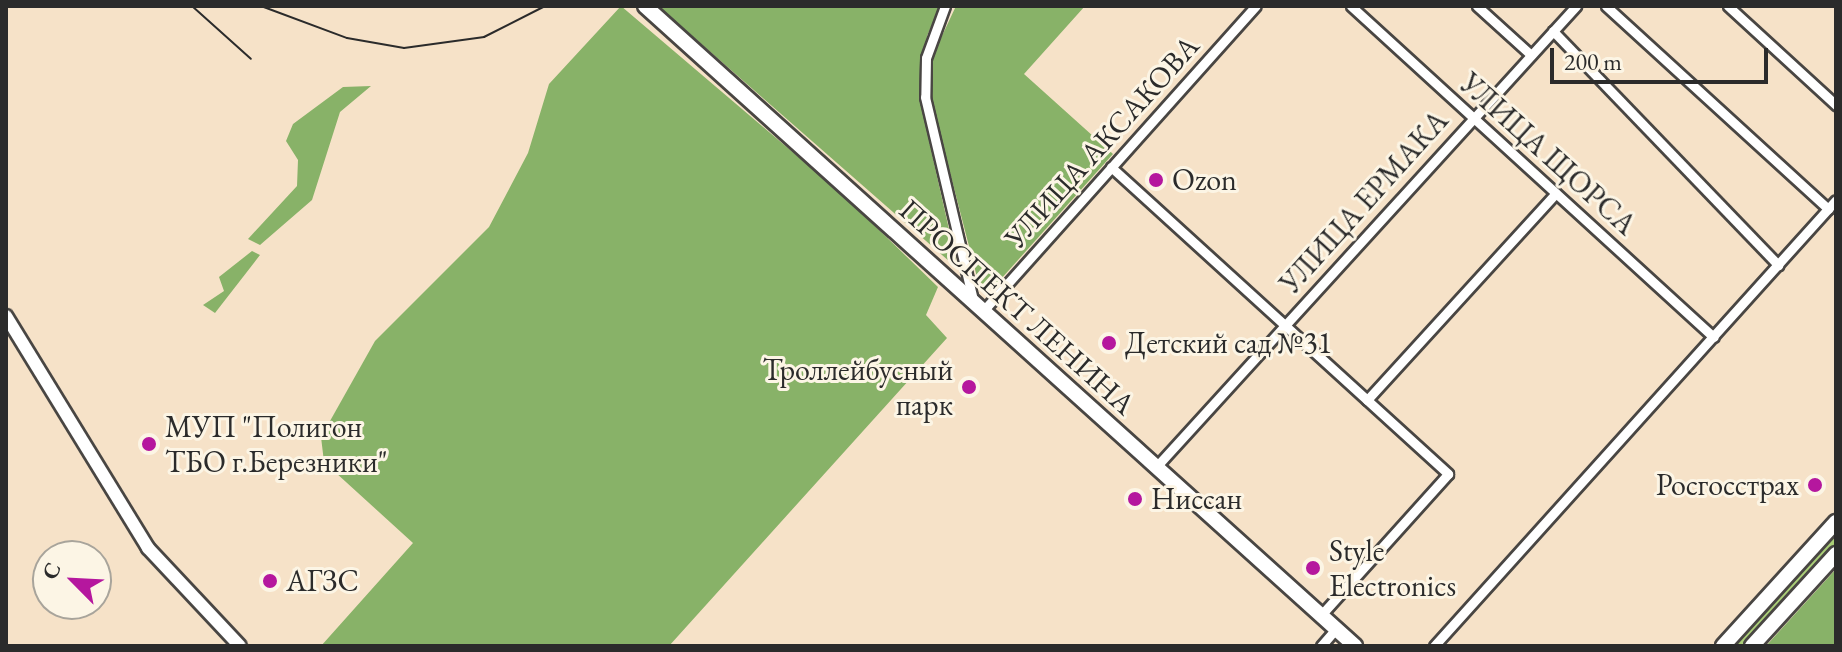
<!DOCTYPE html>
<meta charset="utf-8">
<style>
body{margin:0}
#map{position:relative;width:1842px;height:652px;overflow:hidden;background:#f6e2c8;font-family:"EB Garamond",serif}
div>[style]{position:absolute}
.green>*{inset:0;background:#abcf78}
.forest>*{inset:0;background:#88b268}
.roads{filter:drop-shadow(2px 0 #494643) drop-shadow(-2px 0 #494643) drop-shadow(0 2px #494643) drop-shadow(0 -2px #494643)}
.street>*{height:9px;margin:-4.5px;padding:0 4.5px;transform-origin:4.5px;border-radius:4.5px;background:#fff}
.secondary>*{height:12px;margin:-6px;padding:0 6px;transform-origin:6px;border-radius:6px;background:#fff}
.primary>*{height:14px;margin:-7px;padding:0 7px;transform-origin:7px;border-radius:7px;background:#fff}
.rail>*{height:2px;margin:-1px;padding:0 1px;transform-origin:1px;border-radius:1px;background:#2b2b2b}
.dots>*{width:22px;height:22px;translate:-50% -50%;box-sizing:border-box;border:4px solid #fcf5e5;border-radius:50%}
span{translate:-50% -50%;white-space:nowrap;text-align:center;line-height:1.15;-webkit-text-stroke:6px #fcf5e5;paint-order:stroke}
.street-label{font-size:30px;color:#2b2b2b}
.poi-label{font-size:30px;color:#2b2b2b}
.left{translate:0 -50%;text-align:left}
.right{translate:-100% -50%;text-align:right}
.frame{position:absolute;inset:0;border:8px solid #2b2b2b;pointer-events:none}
.north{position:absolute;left:32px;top:540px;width:80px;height:80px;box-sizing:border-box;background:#fcf5e5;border:2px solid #a8a49b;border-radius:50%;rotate:294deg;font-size:22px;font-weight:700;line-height:32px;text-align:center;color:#2b2b2b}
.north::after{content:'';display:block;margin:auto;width:28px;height:36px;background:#b5179e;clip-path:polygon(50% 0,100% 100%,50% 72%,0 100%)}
.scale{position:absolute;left:1550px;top:48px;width:218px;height:36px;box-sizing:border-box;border:4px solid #2b2b2b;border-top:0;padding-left:10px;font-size:24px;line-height:28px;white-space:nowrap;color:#2b2b2b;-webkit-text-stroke:6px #fcf5e5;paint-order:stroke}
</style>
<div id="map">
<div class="green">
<i style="clip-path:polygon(1836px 530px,1836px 546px,1744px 646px,1730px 646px)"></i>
</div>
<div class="forest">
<i style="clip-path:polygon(621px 6px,843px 195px,938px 287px,926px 315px,947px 338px,669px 646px,321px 646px,413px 543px,324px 462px,321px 437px,375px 341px,489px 227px,528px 153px,549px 84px)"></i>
<i style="clip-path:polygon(658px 6px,940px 6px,927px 36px,920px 101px,958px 269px)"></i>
<i style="clip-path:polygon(956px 6px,1085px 6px,1024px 74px,1113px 154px,992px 289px,978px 281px,931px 99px,933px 55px)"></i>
<i style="clip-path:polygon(371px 86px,340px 112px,312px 200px,260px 245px,248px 239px,297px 186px,298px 160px,286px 141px,293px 124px,343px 87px)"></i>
<i style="clip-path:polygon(252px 251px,260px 255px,215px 313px,203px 305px,224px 291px,219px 277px)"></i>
<i style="clip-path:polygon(1836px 569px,1836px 646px,1766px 646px)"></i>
</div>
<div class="roads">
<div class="street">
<i style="left:945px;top:6px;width:55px;rotate:110.1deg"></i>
<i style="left:926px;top:58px;width:39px;rotate:91deg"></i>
<i style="left:925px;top:97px;width:209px;rotate:76.7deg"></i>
<i style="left:1351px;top:6px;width:491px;rotate:42.4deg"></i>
<i style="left:1477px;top:6px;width:73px;rotate:42.2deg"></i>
<i style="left:1606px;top:6px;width:301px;rotate:42.4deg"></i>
<i style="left:1728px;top:6px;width:147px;rotate:42.5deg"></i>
<i style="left:1553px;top:31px;width:325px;rotate:46.1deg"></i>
<i style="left:1111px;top:167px;width:456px;rotate:42.3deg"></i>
<i style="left:1448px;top:474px;width:190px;rotate:132deg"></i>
<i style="left:983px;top:311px;width:409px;rotate:-48.2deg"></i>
<i style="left:1367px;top:400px;width:280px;rotate:-47.6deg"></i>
<i style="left:1156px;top:467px;width:624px;rotate:-47.66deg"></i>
<i style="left:1321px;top:646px;width:23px;rotate:-49deg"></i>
<i style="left:1434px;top:646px;width:600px;rotate:-47.97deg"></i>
</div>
<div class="secondary">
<i style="left:6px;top:316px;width:272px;rotate:58.5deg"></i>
<i style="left:148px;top:548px;width:134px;rotate:46.8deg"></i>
</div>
<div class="primary">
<i style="left:645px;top:6px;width:956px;rotate:42.03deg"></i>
<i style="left:1723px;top:646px;width:168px;rotate:-47.7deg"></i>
<i style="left:1752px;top:646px;width:125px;rotate:-47.6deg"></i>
</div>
</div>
<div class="rail">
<i style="left:192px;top:6px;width:79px;rotate:41.9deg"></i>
<i style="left:261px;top:6px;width:92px;rotate:20.4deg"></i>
<i style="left:347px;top:38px;width:58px;rotate:10deg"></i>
<i style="left:404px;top:48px;width:81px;rotate:-7.8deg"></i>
<i style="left:484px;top:37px;width:68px;rotate:-26.9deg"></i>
</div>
<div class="dots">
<i style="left:1156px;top:180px;background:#b5179e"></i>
<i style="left:1109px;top:343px;background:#b5179e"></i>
<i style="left:969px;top:387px;background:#b5179e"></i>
<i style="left:149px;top:444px;background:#b5179e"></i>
<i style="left:1815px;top:485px;background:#b5179e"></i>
<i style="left:1135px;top:499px;background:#b5179e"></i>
<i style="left:1313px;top:568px;background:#b5179e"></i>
<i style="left:270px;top:581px;background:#b5179e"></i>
</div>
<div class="street-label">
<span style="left:1102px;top:142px;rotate:-48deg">УЛИЦА АКСАКОВА</span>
<span style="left:1548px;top:154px;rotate:42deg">УЛИЦА ЩОРСА</span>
<span style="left:1364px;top:202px;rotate:-48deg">УЛИЦА ЕРМАКА</span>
<span style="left:1017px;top:307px;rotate:42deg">ПРОСПЕКТ ЛЕНИНА</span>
</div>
<div class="poi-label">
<span class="left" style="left:1172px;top:180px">Ozon</span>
<span class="left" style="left:1125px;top:343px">Детский сад №31</span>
<span class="right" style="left:953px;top:387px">Троллейбусный<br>парк</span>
<span class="left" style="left:165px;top:444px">МУП "Полигон<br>ТБО г.Березники"</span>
<span class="right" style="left:1799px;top:485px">Росгосстрах</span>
<span class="left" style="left:1151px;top:499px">Ниссан</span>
<span class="left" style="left:1329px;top:568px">Style<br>Electronics</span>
<span class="left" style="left:286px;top:581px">АГЗС</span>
</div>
<div class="frame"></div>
<div class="north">С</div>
<div class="scale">200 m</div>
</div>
